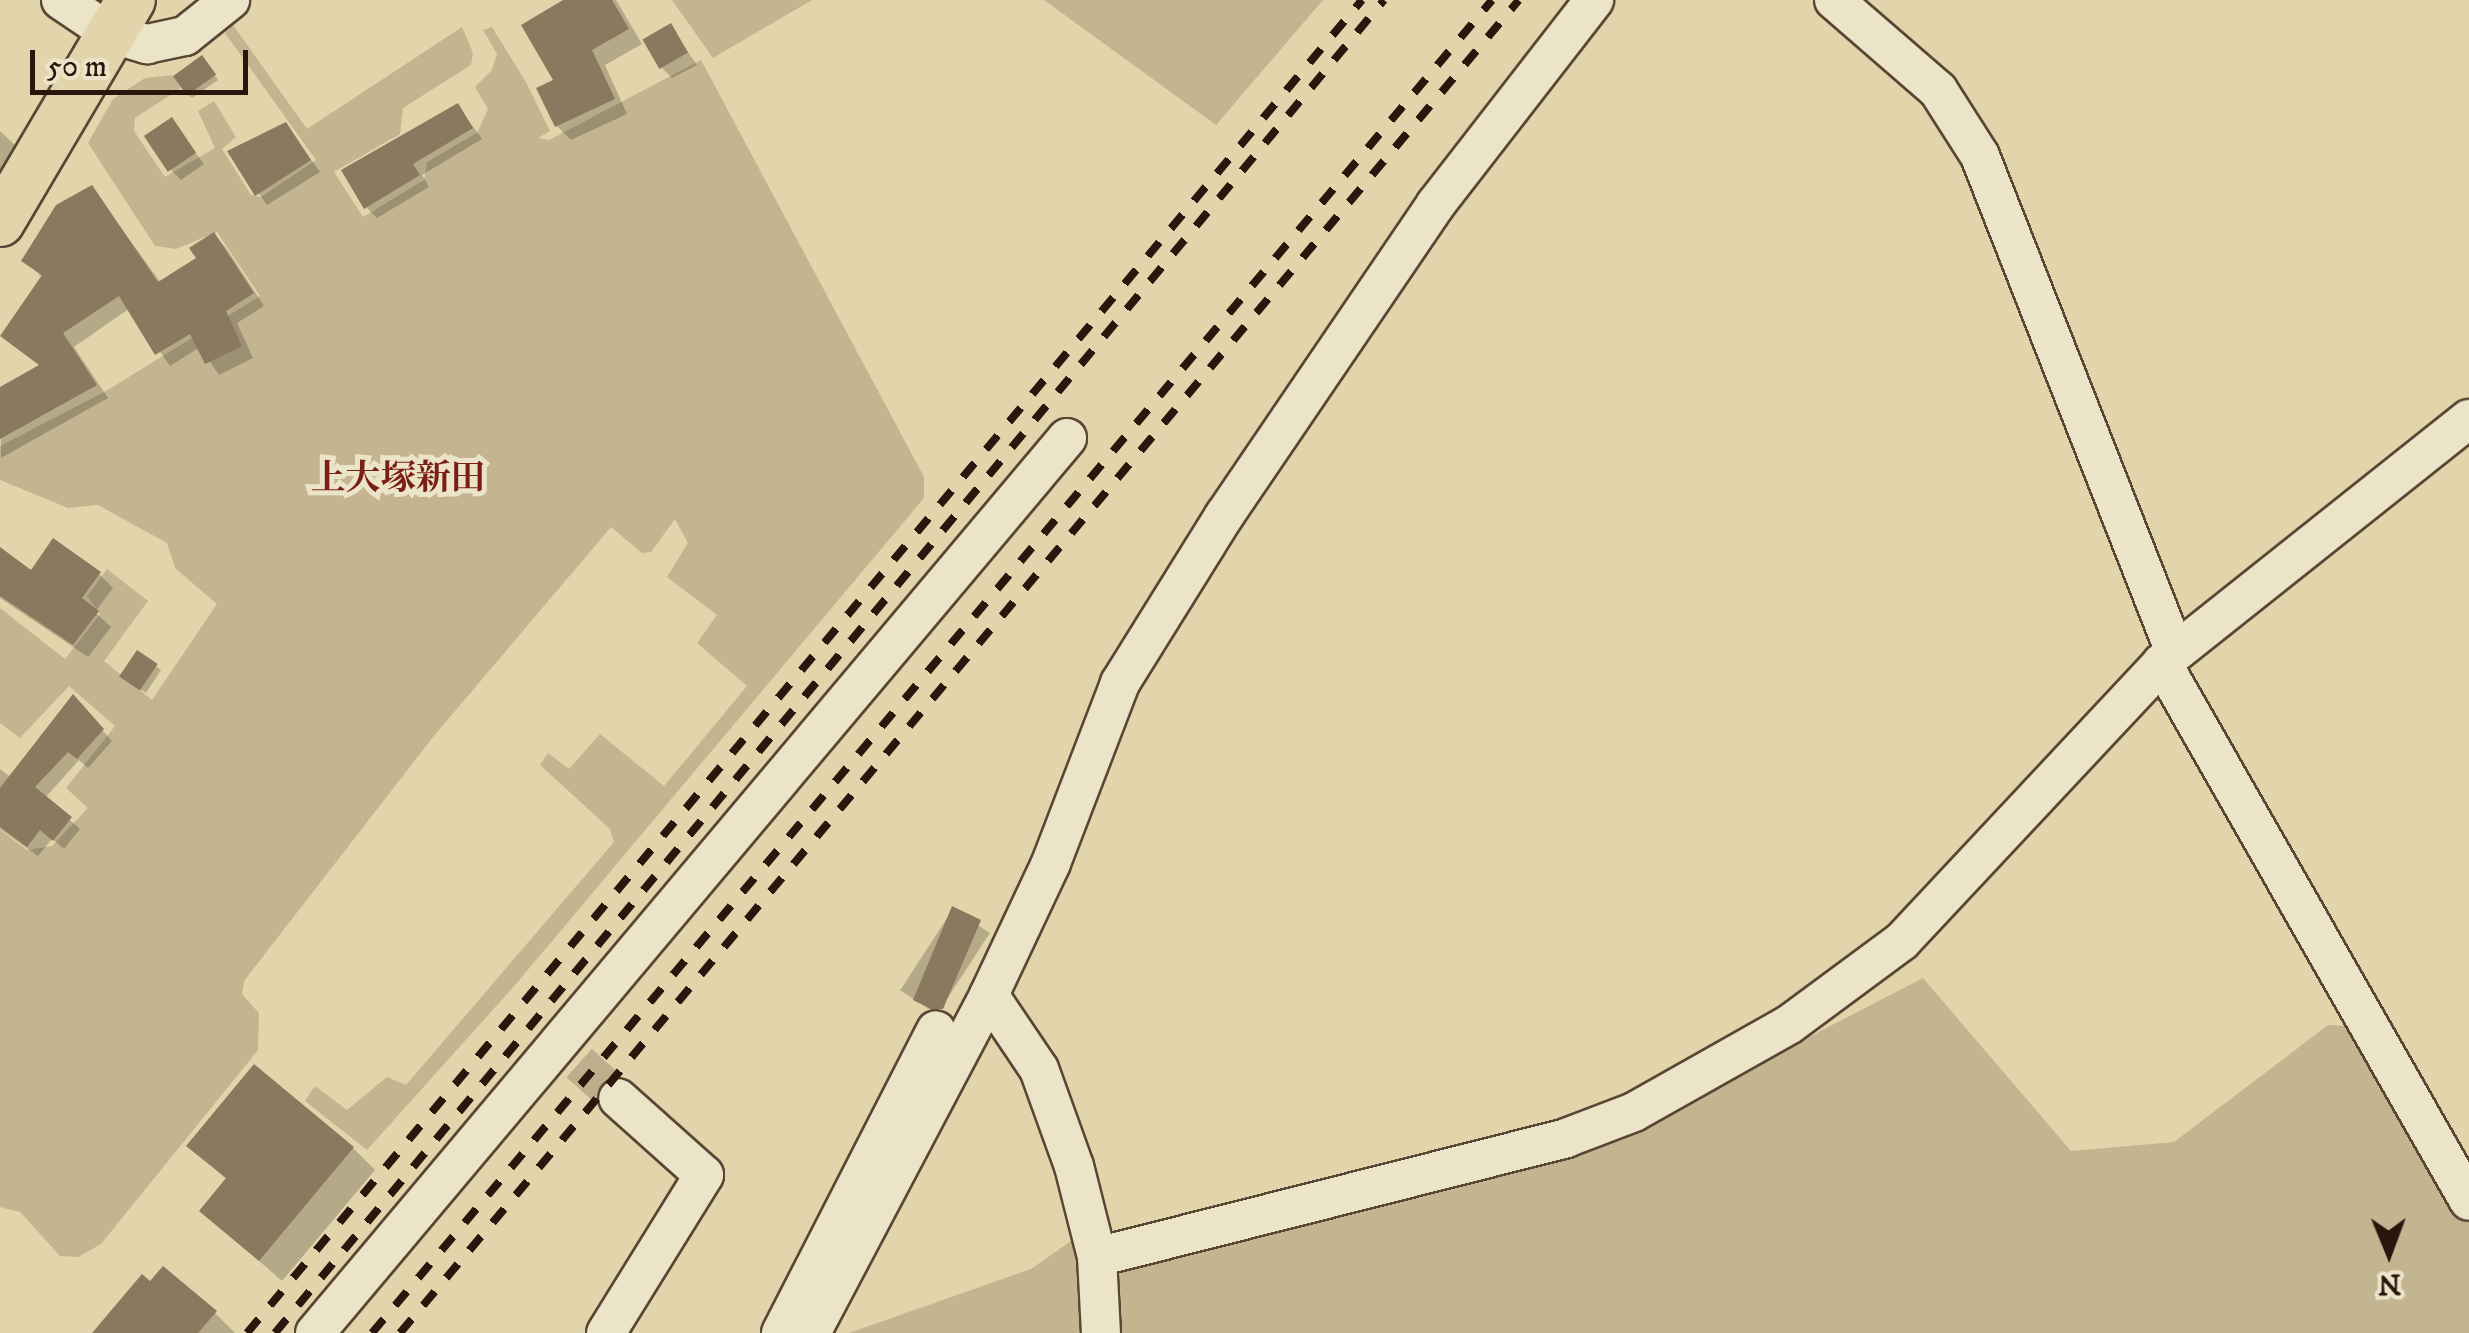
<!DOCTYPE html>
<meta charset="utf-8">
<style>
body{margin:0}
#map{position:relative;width:2469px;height:1333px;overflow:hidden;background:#e2d5ab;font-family:"IM FELL DW Pica","Noto Serif JP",serif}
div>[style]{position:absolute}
.green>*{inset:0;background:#c3b590}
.shadow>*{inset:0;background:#0003;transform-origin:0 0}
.building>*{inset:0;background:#8a795f;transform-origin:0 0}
.minor-tunnel>*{height:38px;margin-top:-19px;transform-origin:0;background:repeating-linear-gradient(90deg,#bdaf8b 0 38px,transparent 0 57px)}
.roads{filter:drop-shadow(2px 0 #594634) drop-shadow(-2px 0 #594634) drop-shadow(0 2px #594634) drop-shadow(0 -2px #594634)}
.minor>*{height:38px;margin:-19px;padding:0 19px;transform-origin:19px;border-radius:19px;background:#ece4c8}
.major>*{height:48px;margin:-24px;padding:0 24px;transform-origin:24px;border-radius:24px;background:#e2d5ab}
.rail>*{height:8px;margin-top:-4px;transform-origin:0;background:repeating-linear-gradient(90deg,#2b160d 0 18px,transparent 0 36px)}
span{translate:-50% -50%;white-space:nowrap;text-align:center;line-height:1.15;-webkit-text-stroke:10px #ece4c8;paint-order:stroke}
.quarter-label{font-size:35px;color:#7a1f14;font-weight:700}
.north{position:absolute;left:2339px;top:1203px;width:100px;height:100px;-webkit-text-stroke:8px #ece4c8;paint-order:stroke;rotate:179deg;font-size:28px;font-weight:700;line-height:40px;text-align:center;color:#2b160d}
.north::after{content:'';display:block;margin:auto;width:35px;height:45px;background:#2b160d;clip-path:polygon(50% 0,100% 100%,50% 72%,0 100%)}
.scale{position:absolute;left:30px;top:50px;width:218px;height:45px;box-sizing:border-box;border:5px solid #2b160d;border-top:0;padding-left:12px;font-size:30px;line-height:35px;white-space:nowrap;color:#2b160d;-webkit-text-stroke:8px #ece4c8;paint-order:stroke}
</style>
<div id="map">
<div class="green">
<i style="clip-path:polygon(672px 0,812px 0,713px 58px)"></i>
<i style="clip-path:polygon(1044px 0,1323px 0,1216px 125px)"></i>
<i style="clip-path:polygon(233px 25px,307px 129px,462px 27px,473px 53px,471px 65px,403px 108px,400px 134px,334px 172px,363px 217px,424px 180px,427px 162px,477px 133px,488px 109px,475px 87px,492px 70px,497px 54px,483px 30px,492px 27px,527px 84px,550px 131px,538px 138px,549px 140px,701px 60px,924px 477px,924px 498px,516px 984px,367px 1150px,305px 1101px,315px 1086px,347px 1110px,387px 1077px,406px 1085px,614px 842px,610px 829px,540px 765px,548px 753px,569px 769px,600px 734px,664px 786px,747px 686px,697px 643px,717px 615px,667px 577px,688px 543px,675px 519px,651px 552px,642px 553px,611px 527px,433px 737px,244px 981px,242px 994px,259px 1013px,258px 1050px,101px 1244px,78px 1257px,60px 1256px,20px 1212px,0 1207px,0 830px,27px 850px,52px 846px,88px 808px,66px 788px,115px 726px,69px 686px,20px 738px,0 723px,0 608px,65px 659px,100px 614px,87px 596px,107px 569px,148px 601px,104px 661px,152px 700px,217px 604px,175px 568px,167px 543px,98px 505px,68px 508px,0 480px,0 446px,106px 391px,260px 296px,217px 232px,176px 249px,155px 246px,88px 143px,113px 99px,145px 78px,172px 75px,181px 88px,135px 118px,134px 131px,165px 177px,215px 148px,198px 111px,214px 101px,236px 137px,222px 149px,251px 195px,261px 197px,316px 160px,225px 33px)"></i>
<i style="clip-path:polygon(1923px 978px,2071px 1151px,2174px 1142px,2328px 1025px,2369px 1027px,2469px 1200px,2469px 1333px,1111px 1333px,1109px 1265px,1645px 1122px)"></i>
<i style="clip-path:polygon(1081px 1234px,1090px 1333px,849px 1333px,1031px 1269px)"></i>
</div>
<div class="shadow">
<i style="clip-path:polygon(568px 0,616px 0,642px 44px,605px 65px,627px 114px,571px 140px,557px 126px)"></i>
<i style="clip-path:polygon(670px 26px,697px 65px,672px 78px,662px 68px)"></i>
<i style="clip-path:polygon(206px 62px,218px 80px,192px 98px,187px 93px)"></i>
<i style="clip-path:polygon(458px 106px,482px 139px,422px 175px,429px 187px,377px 218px,366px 207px)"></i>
<i style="clip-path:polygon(171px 121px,204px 164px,181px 180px,170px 169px)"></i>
<i style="clip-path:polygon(286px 125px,320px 172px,267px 205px,230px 152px)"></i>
<i style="clip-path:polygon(0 131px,17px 147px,0 212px)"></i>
<i style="clip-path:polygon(92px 188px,161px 283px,200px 259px,214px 235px,226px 248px,264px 306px,237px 323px,253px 358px,219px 375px,200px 347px,170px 366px,130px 308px,74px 347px,108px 398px,1px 458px,0 397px,41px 366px,3px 336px,43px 278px,24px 261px)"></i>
<i style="clip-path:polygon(0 567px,99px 574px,113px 588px,95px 612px,111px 627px,88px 657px,0 598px)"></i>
<i style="clip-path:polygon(138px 653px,161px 670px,146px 693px,127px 680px)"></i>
<i style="clip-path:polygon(73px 698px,112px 741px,88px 768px,79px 760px,45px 798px,80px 829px,64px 849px,52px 839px,38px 856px,0 829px,0 769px,9px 776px)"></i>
<i style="left:953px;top:909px;width:44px;height:97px;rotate:33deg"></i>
<i style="clip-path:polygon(190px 1145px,353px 1148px,375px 1170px,282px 1281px,202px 1211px,227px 1180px)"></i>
<i style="clip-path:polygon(215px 1313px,235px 1333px,95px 1333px)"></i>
</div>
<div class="building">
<i style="clip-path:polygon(563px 0,612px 0,629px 29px,592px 50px,615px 99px,555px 127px,536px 88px,553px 80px,521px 25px)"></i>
<i style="left:671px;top:23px;width:34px;height:33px;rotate:60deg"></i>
<i style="left:202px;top:55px;width:24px;height:36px;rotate:54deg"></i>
<i style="clip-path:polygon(458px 103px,473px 128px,413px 164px,420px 175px,364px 209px,341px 170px)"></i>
<i style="left:172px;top:117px;width:43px;height:34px;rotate:56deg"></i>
<i style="clip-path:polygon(286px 122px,311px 160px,255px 196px,227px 151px)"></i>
<i style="clip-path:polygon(92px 185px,158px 282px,196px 258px,189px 248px,214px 232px,254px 293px,226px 311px,242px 346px,205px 364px,190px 334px,155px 355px,119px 296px,63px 333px,97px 385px,0 439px,0 387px,39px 365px,0 336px,42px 275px,21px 261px,56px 205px)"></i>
<i style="clip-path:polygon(53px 538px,101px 572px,82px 598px,99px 611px,73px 645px,0 596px,0 547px,31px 570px)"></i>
<i style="left:137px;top:650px;width:25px;height:32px;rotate:34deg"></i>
<i style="clip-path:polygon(73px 694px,104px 729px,77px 759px,68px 752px,35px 787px,72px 817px,53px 841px,40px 830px,27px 847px,0 827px,0 788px)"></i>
<i style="clip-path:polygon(952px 906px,981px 920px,943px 1009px,931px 1009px,913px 1000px)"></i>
<i style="clip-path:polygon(254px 1064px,354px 1147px,259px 1261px,199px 1211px,226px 1178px,186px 1146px)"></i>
<i style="clip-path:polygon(163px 1266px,217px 1311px,198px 1333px,92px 1333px,142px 1274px,150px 1281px)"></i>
</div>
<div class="minor-tunnel">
<i style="left:579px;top:1063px;width:52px;rotate:41.9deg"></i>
</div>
<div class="roads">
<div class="minor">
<i style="left:61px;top:0;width:59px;rotate:34deg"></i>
<i style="left:110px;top:33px;width:39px;rotate:17deg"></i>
<i style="left:147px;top:44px;width:39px;rotate:-12deg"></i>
<i style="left:185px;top:36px;width:58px;rotate:-38.7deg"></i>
<i style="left:1834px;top:0;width:138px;rotate:40.9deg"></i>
<i style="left:1938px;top:90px;width:78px;rotate:57.5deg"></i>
<i style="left:1980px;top:156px;width:533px;rotate:68.54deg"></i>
<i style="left:2162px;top:663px;width:619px;rotate:60.29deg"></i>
<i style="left:989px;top:995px;width:89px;rotate:56deg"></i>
<i style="left:1039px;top:1069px;width:103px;rotate:70.2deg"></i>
<i style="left:1074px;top:1166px;width:94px;rotate:75.8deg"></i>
<i style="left:1097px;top:1257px;width:76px;rotate:87deg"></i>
<i style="left:1097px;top:1257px;width:484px;rotate:-14.2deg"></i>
<i style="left:1566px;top:1138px;width:73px;rotate:-20.9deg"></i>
<i style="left:1634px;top:1112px;width:179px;rotate:-29.4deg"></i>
<i style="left:1790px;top:1024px;width:139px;rotate:-36.5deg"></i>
<i style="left:1902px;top:941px;width:381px;rotate:-46.9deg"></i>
<i style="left:2162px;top:663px;width:392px;rotate:-38.5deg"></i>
<i style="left:315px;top:1333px;width:1169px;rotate:-49.96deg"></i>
<i style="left:606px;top:1333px;width:186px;rotate:-58.2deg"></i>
<i style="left:704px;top:1175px;width:115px;rotate:-138.2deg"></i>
<i style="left:781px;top:1333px;width:340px;rotate:-62.9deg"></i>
<i style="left:811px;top:1333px;width:382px;rotate:-62.2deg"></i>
<i style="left:989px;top:995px;width:146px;rotate:-64.8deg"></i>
<i style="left:1051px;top:863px;width:193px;rotate:-69deg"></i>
<i style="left:1120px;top:683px;width:197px;rotate:-58.1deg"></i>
<i style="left:1224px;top:516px;width:377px;rotate:-55.8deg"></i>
<i style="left:1436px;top:204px;width:258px;rotate:-52.2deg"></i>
</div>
<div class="major">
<i style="left:0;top:222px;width:258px;rotate:-59.5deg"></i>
</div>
</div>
<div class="rail">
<i style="left:247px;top:1333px;width:1738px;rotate:-50.09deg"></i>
<i style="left:275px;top:1333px;width:1734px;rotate:-50.24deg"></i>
<i style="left:372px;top:1333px;width:1741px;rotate:-49.96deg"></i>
<i style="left:400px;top:1333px;width:1740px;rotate:-49.99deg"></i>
</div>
<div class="quarter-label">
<span style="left:398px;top:479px">上大塚新田</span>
</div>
<div class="north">N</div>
<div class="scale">50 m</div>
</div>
